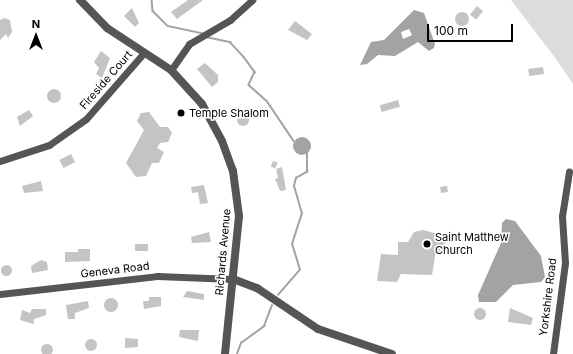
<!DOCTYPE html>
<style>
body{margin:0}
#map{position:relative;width:573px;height:354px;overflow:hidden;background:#fff;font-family:Inter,sans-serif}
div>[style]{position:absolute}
.green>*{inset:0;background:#dcdcdc}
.water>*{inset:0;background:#a3a3a3}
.round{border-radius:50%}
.stream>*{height:1.5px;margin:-0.75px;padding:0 0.75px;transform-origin:0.75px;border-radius:0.75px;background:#a3a3a3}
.building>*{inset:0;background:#c4c4c4;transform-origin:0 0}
.minor>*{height:7px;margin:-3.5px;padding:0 3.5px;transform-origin:3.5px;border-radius:3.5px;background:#555}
.tertiary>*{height:8px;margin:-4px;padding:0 4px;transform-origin:4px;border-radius:4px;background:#555}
.dots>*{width:11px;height:11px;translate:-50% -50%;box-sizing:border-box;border:2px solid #fff;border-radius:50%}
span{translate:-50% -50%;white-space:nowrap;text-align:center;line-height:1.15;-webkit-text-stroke:3px #fff;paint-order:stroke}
.street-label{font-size:11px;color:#000}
.poi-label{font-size:11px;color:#000}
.left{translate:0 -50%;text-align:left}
.north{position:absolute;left:16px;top:16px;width:40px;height:40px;-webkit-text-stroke:3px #fff;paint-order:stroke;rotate:0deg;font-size:11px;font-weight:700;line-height:16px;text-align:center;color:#000}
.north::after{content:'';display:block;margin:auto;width:14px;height:18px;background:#000;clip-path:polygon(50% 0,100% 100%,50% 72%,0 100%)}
.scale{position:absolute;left:427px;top:24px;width:86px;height:18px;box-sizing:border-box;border:2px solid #000;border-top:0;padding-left:5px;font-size:12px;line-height:14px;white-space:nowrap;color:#000;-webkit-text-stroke:3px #fff;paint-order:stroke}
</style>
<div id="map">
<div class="green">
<i style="clip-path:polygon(511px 0,573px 0,573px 84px,556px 59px)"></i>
</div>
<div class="water">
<i style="clip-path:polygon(evenodd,414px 10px,424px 13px,435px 44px,434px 48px,429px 51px,418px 42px,395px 56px,378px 55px,367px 64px,360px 65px,371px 42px,384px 40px,414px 10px,409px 29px,412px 35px,403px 39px,401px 32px,409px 29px)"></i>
<i class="round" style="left:293px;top:137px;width:18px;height:18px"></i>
<i style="clip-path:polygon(506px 219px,515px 221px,541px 256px,545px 277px,541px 282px,513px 285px,496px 302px,479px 302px,478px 295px,501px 243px,502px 223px)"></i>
</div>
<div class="stream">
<i style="left:152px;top:0;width:11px;rotate:85deg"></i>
<i style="left:153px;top:11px;width:21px;rotate:45deg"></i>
<i style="left:168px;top:26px;width:35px;rotate:12deg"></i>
<i style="left:206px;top:37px;width:25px;rotate:12deg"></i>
<i style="left:230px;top:42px;width:21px;rotate:47deg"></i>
<i style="left:244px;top:57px;width:19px;rotate:54deg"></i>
<i style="left:255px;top:72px;width:14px;rotate:115deg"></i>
<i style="left:249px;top:85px;width:24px;rotate:42deg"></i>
<i style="left:267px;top:101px;width:48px;rotate:56deg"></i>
<i style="left:278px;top:295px;width:33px;rotate:-49deg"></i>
<i style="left:300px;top:270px;width:27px;rotate:-107deg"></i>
<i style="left:292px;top:244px;width:32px;rotate:-72deg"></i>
<i style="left:302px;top:214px;width:29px;rotate:-106deg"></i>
<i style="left:294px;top:186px;width:8px;rotate:-76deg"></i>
<i style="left:296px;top:178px;width:13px;rotate:-29deg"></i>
<i style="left:307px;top:172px;width:19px;rotate:-90deg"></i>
<i style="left:237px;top:354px;width:12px;rotate:-70deg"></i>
<i style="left:241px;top:343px;width:29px;rotate:-36deg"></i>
<i style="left:264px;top:326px;width:22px;rotate:-69deg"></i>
</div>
<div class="building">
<i style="clip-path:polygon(188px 0,203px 0,177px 19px,171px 12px)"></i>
<i style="left:477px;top:6px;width:8px;height:11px;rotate:40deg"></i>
<i style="clip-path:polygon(132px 8px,139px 23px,135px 27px,124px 16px)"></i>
<i class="round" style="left:455px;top:12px;width:14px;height:14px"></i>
<i style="clip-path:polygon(4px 18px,10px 20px,12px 32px,8px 38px,6px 34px,0 40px,0 20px)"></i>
<i style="clip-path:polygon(295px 21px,312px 34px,307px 40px,288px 30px)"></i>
<i style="clip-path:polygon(101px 51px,110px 58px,102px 78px,96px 74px,99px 68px,94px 62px)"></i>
<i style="clip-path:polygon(205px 63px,218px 75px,218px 82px,212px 87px,197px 69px)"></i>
<i style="left:543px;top:67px;width:7px;height:15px;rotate:82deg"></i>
<i class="round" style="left:47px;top:89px;width:14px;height:14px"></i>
<i style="left:398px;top:100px;width:7px;height:19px;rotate:74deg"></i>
<i style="clip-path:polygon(29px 110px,33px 116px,20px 126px,17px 117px)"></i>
<i style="clip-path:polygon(149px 112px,160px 127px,168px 127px,172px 133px,168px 142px,160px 143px,157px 148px,164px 152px,159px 163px,152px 163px,146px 176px,136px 177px,126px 163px,144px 130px,137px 121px,141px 113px)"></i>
<i class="round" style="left:237px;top:114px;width:12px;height:12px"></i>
<i style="left:71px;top:154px;width:9px;height:13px;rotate:63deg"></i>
<i style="left:273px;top:161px;width:5px;height:6px;rotate:22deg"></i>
<i style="clip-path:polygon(282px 167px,286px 190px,280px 191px,275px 179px,278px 178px,276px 169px)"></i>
<i style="clip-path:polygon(41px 181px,43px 191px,24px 193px,22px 186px)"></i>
<i style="clip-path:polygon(204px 185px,208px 203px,200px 204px,198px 192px,192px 193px,191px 187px)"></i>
<i style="left:447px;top:186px;width:6px;height:7px;rotate:81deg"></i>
<i style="clip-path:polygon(423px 230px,442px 235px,445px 241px,444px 251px,436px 251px,432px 275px,401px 274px,397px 282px,377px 281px,381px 254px,398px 255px,398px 242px,408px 242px,414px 232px)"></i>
<i style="clip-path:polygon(209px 232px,211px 242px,192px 243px,191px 237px)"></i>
<i style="left:148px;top:244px;width:7px;height:13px;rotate:90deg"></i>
<i style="clip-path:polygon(78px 249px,90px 249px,90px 261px,65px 262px,65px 252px,78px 252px)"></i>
<i style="clip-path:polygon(41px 260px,47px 262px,48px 270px,32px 273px,31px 266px)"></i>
<i class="round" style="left:0.5px;top:264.5px;width:11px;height:11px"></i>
<i style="clip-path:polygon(187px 291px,204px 294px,204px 300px,183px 297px)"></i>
<i style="clip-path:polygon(149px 297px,161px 297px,161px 306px,144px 309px,143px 301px,149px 301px)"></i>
<i class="round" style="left:104px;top:298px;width:14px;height:14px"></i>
<i style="clip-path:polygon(88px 301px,89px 308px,75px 313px,75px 319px,68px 319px,66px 305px)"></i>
<i class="round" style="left:474px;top:308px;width:12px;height:12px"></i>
<i style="clip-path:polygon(510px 308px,533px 318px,531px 325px,508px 322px)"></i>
<i style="clip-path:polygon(32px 309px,46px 309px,46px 315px,34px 319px,34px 324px,20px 320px,22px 310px,30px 313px)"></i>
<i style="clip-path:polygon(180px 330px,199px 330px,198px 341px,179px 337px)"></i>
<i style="clip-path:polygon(125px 338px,138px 339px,138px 347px,125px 348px)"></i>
<i class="round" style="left:85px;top:339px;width:12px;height:12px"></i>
<i class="round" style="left:41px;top:344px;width:12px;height:12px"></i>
</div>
<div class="minor">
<i style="left:171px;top:70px;width:32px;rotate:-55deg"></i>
<i style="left:189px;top:44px;width:48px;rotate:-30.3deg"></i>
<i style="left:230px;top:20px;width:30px;rotate:-42deg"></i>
<i style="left:0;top:161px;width:52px;rotate:-18.1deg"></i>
<i style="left:49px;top:145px;width:45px;rotate:-35.1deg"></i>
<i style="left:86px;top:119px;width:86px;rotate:-48.8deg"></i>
<i style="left:0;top:294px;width:158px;rotate:-6.5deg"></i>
<i style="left:157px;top:276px;width:76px;rotate:2.3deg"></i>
<i style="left:553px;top:354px;width:92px;rotate:-82.5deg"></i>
<i style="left:565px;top:263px;width:47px;rotate:-93.7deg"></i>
<i style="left:562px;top:216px;width:45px;rotate:-81deg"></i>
</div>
<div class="tertiary">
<i style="left:80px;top:0;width:39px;rotate:46deg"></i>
<i style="left:107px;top:28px;width:77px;rotate:33.3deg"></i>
<i style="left:171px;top:70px;width:46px;rotate:47.6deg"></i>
<i style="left:202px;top:104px;width:42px;rotate:61.6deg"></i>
<i style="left:222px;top:141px;width:32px;rotate:70deg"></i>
<i style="left:233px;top:171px;width:45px;rotate:82.4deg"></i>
<i style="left:239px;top:216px;width:139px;rotate:95.8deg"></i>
<i style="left:233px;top:279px;width:26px;rotate:21deg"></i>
<i style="left:257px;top:288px;width:73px;rotate:33.9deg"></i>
<i style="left:318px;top:329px;width:78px;rotate:18.7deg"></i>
</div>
<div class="dots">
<i style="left:181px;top:113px;background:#000"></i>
<i style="left:427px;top:244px;background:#000"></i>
</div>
<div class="street-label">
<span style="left:106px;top:80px;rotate:-49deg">Fireside Court</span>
<span style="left:223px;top:252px;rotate:-85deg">Richards Avenue</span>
<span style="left:115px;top:270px;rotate:-7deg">Geneva Road</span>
<span style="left:548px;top:297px;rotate:-83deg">Yorkshire Road</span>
</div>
<div class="poi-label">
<span class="left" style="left:189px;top:113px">Temple Shalom</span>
<span class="left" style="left:435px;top:244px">Saint Matthew<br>Church</span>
</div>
<div class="north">N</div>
<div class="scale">100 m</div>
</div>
